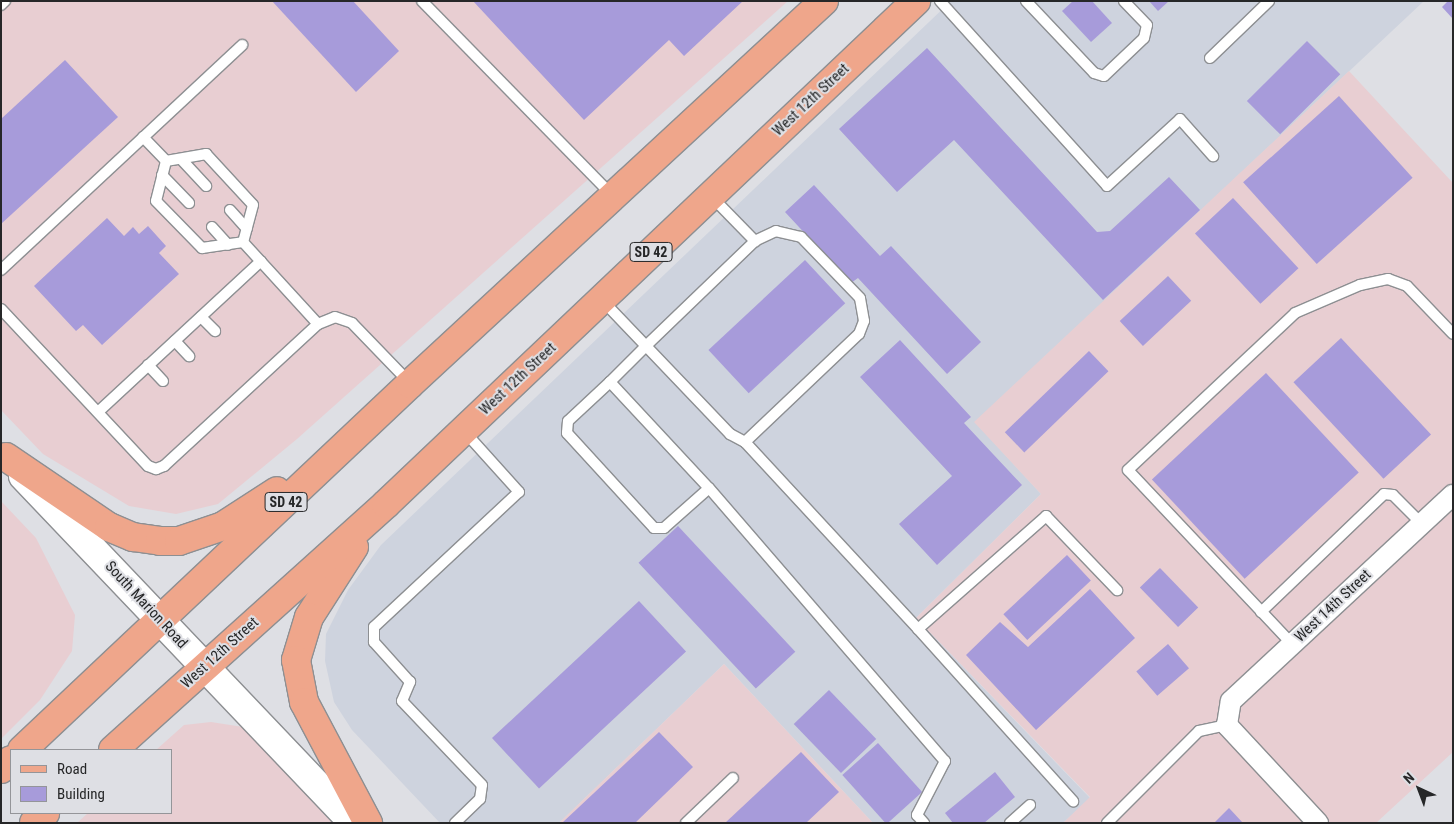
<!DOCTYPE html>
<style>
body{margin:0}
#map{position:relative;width:1454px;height:824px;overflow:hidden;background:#dedfe4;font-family:"Roboto Condensed",sans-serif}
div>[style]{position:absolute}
.built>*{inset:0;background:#ced3de}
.industrial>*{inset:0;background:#e8ced2}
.building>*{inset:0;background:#a79bda;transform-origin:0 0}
.roads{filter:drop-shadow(1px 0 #8d8f92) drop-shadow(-1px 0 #8d8f92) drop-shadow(0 1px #8d8f92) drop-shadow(0 -1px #8d8f92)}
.service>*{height:10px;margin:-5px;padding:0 5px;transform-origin:5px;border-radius:5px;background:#fff}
.minor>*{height:20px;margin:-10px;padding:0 10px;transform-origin:10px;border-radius:10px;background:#fff}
.secondary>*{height:28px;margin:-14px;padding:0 14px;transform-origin:14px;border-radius:14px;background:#fff}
.primary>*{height:28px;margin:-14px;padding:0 14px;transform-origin:14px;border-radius:14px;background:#efa68b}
span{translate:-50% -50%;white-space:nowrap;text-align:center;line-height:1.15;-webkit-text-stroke:4px #dedfe4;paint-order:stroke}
.shield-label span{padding:1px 4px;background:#dedfe4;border:1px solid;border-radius:4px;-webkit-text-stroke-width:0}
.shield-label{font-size:14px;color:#262728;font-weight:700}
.street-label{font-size:15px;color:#262728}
.frame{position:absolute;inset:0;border:2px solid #262728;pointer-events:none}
.legend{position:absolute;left:10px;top:749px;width:162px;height:65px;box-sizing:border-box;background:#dedfe4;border:1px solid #949599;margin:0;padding:6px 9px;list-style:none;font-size:15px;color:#262728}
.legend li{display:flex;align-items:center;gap:10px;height:25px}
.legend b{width:25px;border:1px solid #949599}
.north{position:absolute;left:1394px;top:764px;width:50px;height:50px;-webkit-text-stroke:4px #dedfe4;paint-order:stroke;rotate:317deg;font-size:14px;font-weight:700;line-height:20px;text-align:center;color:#262728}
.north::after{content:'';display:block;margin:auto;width:18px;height:22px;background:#262728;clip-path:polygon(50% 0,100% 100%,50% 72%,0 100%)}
</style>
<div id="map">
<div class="built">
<i style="clip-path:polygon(951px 1px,1424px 1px,975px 422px,1041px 494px,916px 618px,1090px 798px,1063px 823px,873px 823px,724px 664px,559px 823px,440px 823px,352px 730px,334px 702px,325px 661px,326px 634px,348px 590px,381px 545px)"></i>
</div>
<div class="industrial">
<i style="clip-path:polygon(1px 1px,788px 1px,297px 439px,218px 504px,176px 514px,129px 506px,43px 454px,1px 410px)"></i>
<i style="clip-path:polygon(1349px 71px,1453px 183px,1453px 752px,1376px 823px,1063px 823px,1090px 797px,916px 618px,1041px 494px,974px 422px)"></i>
<i style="clip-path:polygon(1px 501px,36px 538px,75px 615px,72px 651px,40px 700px,1px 739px)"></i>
<i style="clip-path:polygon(724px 664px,873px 823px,559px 823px)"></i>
<i style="clip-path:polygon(211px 722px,243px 727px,335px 823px,77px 823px,88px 813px,171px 813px,171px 750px,156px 750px,184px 725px)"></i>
</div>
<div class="building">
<i style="clip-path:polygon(272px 1px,353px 1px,399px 51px,356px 92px)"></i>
<i style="clip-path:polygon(473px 1px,743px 1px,684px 56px,669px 40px,584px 120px)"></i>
<i style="clip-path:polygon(1073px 1px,1092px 1px,1112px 23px,1091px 42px,1062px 11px)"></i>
<i style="clip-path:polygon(1149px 1px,1169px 1px,1158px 11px)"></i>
<i style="clip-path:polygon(1448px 1px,1453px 1px,1453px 19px,1442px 7px)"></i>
<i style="left:1307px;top:41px;width:47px;height:85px;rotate:45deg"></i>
<i style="clip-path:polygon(927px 48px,1097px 232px,1110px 231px,1169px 177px,1200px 210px,1103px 300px,954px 140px,897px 192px,839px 129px)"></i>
<i style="clip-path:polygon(65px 60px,118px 117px,1px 224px,1px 119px)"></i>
<i style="left:1339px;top:96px;width:110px;height:129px;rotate:48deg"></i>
<i style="clip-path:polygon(814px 185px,880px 256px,891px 246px,981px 342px,947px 374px,858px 278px,851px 283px,785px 212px)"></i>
<i style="left:1233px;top:198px;width:96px;height:52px;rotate:47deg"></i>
<i style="clip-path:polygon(107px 218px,124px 236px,133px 227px,139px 234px,148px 226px,166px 246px,159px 253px,179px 274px,102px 345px,83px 325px,76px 331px,34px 286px)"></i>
<i style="left:805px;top:260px;width:59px;height:132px;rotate:47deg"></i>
<i style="left:1168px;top:276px;width:34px;height:66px;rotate:47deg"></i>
<i style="left:1341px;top:338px;width:132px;height:65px;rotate:47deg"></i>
<i style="clip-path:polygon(900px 340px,971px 417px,964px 423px,1022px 485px,937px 565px,899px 524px,952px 476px,860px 377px)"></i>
<i style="left:1089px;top:351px;width:28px;height:117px;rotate:46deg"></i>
<i style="left:1266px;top:373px;width:136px;height:156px;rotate:47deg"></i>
<i style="left:678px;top:526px;width:172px;height:54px;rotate:47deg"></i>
<i style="left:1067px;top:555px;width:35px;height:87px;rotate:47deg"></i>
<i style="left:1160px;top:568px;width:55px;height:28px;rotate:46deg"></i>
<i style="clip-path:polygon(1090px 589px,1135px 638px,1036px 730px,966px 655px,1000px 622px,1028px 647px)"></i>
<i style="left:639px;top:601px;width:69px;height:201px;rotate:47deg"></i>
<i style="left:1168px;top:644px;width:32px;height:42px;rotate:49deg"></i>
<i style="left:829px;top:690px;width:68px;height:49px;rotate:46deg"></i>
<i style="clip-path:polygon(659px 732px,693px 767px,635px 823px,562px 823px)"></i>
<i style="left:878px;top:743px;width:66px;height:48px;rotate:48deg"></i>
<i style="clip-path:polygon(801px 752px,839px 792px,806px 823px,725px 823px)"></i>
<i style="clip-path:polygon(995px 772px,1015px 797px,984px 823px,953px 823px,945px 813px)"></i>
<i style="clip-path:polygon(1229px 808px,1243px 823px,1214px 823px)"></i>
</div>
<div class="roads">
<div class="service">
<i style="left:422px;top:1px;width:272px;rotate:45.6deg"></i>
<i style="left:940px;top:1px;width:249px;rotate:47.9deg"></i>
<i style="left:1107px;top:186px;width:99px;rotate:-42.5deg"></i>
<i style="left:1180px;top:119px;width:50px;rotate:48.3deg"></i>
<i style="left:1026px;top:1px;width:99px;rotate:46.6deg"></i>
<i style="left:1094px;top:73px;width:10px;rotate:17deg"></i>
<i style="left:1104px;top:76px;width:55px;rotate:-43.5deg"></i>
<i style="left:1144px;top:38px;width:13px;rotate:-77deg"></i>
<i style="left:1147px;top:25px;width:33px;rotate:-134deg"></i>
<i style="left:1px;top:5px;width:6px;rotate:-45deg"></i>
<i style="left:1210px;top:58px;width:82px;rotate:-44deg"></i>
<i style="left:143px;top:137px;width:33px;rotate:46deg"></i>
<i style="left:166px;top:161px;width:41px;rotate:104deg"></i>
<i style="left:156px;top:201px;width:66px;rotate:45.6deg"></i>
<i style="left:202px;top:248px;width:41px;rotate:-8.3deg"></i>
<i style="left:243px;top:242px;width:111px;rotate:47.6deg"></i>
<i style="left:181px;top:159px;width:37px;rotate:47deg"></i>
<i style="left:166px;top:161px;width:41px;rotate:-9.9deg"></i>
<i style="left:206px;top:154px;width:69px;rotate:47.3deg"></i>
<i style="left:253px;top:205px;width:38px;rotate:105deg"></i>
<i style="left:162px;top:175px;width:39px;rotate:46deg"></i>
<i style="left:712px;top:197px;width:62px;rotate:45.7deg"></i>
<i style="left:230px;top:210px;width:25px;rotate:48deg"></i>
<i style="left:212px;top:227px;width:24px;rotate:48deg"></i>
<i style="left:1px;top:270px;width:330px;rotate:-43deg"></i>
<i style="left:602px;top:300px;width:64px;rotate:46.3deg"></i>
<i style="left:646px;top:346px;width:122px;rotate:46.3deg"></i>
<i style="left:730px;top:434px;width:17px;rotate:28deg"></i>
<i style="left:745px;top:442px;width:157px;rotate:-43.5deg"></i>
<i style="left:859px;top:334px;width:14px;rotate:-69deg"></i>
<i style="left:864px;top:321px;width:23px;rotate:-100deg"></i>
<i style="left:860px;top:298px;width:85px;rotate:-134deg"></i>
<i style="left:801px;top:237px;width:26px;rotate:-167deg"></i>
<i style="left:776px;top:231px;width:23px;rotate:155deg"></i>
<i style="left:755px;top:241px;width:151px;rotate:136.1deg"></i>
<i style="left:646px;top:346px;width:51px;rotate:135deg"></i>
<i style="left:610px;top:382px;width:145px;rotate:47deg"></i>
<i style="left:709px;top:488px;width:361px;rotate:49.2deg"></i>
<i style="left:945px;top:761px;width:61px;rotate:117.4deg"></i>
<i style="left:917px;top:815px;width:11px;rotate:49deg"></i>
<i style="left:1px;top:309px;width:215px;rotate:46.9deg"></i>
<i style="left:148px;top:466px;width:9px;rotate:21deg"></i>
<i style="left:156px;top:469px;width:9px;rotate:-21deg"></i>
<i style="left:164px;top:466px;width:209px;rotate:-42.7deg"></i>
<i style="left:318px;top:324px;width:18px;rotate:-22deg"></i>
<i style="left:335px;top:317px;width:18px;rotate:19deg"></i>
<i style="left:352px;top:323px;width:83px;rotate:46deg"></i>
<i style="left:201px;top:317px;width:20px;rotate:45deg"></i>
<i style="left:175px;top:341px;width:21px;rotate:47deg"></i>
<i style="left:148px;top:365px;width:22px;rotate:47deg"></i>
<i style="left:610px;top:382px;width:57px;rotate:137.1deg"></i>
<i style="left:568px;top:421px;width:12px;rotate:95deg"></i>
<i style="left:567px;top:433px;width:129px;rotate:47.5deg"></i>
<i style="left:654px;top:528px;width:10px"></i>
<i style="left:664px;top:528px;width:60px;rotate:-41.6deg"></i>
<i style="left:98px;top:412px;width:222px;rotate:-42.8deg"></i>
<i style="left:745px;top:442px;width:255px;rotate:47.2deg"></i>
<i style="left:918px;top:629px;width:171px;rotate:-41.4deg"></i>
<i style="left:1046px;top:516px;width:103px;rotate:46.2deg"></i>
<i style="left:1261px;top:612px;width:170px;rotate:-43.8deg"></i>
<i style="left:1384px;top:494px;width:9px;rotate:6deg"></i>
<i style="left:1393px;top:495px;width:41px;rotate:45deg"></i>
<i style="left:918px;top:629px;width:232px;rotate:48deg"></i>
<i style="left:1292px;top:644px;width:239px;rotate:-133.3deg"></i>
<i style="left:1128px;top:470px;width:229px;rotate:-43.2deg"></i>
<i style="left:1295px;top:313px;width:71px;rotate:-23.3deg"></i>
<i style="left:1360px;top:285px;width:29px;rotate:-12deg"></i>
<i style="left:1388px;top:279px;width:20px;rotate:20deg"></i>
<i style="left:1407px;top:286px;width:66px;rotate:46.2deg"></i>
<i style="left:455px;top:823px;width:35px;rotate:-44deg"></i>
<i style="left:480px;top:799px;width:14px;rotate:-82deg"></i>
<i style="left:482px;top:785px;width:116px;rotate:-133.6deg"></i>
<i style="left:402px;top:701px;width:21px;rotate:-67deg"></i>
<i style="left:410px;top:682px;width:54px;rotate:-132deg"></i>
<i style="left:374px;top:642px;width:15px;rotate:-90deg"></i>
<i style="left:374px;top:627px;width:198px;rotate:-43deg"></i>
<i style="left:519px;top:492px;width:82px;rotate:-132deg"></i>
<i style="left:686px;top:823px;width:65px;rotate:-43.8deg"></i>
<i style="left:1010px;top:823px;width:27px;rotate:-42deg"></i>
<i style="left:1107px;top:823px;width:130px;rotate:-45deg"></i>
<i style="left:1199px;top:731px;width:29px;rotate:-12deg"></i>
</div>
<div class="minor">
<i style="left:1318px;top:823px;width:134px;rotate:-132.9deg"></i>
<i style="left:1227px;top:725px;width:24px;rotate:-81deg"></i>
<i style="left:1231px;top:701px;width:303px;rotate:-42.9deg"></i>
</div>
<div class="secondary">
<i style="left:23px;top:476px;width:479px;rotate:46.4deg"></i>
</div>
<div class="primary">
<i style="left:6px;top:457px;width:125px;rotate:34.2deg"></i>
<i style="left:109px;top:527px;width:26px;rotate:23deg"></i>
<i style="left:133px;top:537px;width:27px;rotate:8deg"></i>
<i style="left:160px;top:541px;width:19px"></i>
<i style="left:179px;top:541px;width:46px;rotate:-18.8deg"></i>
<i style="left:223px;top:526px;width:64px;rotate:-32.9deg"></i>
<i style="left:354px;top:547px;width:83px;rotate:122.7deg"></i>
<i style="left:309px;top:617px;width:45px;rotate:106.8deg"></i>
<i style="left:296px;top:660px;width:43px;rotate:79.2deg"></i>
<i style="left:304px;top:702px;width:137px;rotate:62.1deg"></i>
<i style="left:22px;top:750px;width:533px;rotate:-43.33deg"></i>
<i style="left:410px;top:384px;width:564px;rotate:-42.77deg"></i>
<i style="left:113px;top:750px;width:367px;rotate:-42deg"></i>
<i style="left:386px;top:504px;width:731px;rotate:-43.5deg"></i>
<i style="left:1px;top:769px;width:13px;rotate:-42deg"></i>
<i style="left:34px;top:823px;width:15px;rotate:-42deg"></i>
</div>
</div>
<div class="shield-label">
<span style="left:651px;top:252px">SD 42</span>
<span style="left:286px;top:502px">SD 42</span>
</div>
<div class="street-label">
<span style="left:811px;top:100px;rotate:-43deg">West 12th Street</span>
<span style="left:518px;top:379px;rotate:-43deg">West 12th Street</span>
<span style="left:146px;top:605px;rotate:47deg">South Marion Road</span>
<span style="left:1333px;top:606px;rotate:-43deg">West 14th Street</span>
<span style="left:220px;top:653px;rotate:-42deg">West 12th Street</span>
</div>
<div class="frame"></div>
<ul class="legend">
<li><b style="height:6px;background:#efa68b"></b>Road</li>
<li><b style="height:14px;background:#a79bda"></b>Building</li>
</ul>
<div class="north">N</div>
</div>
